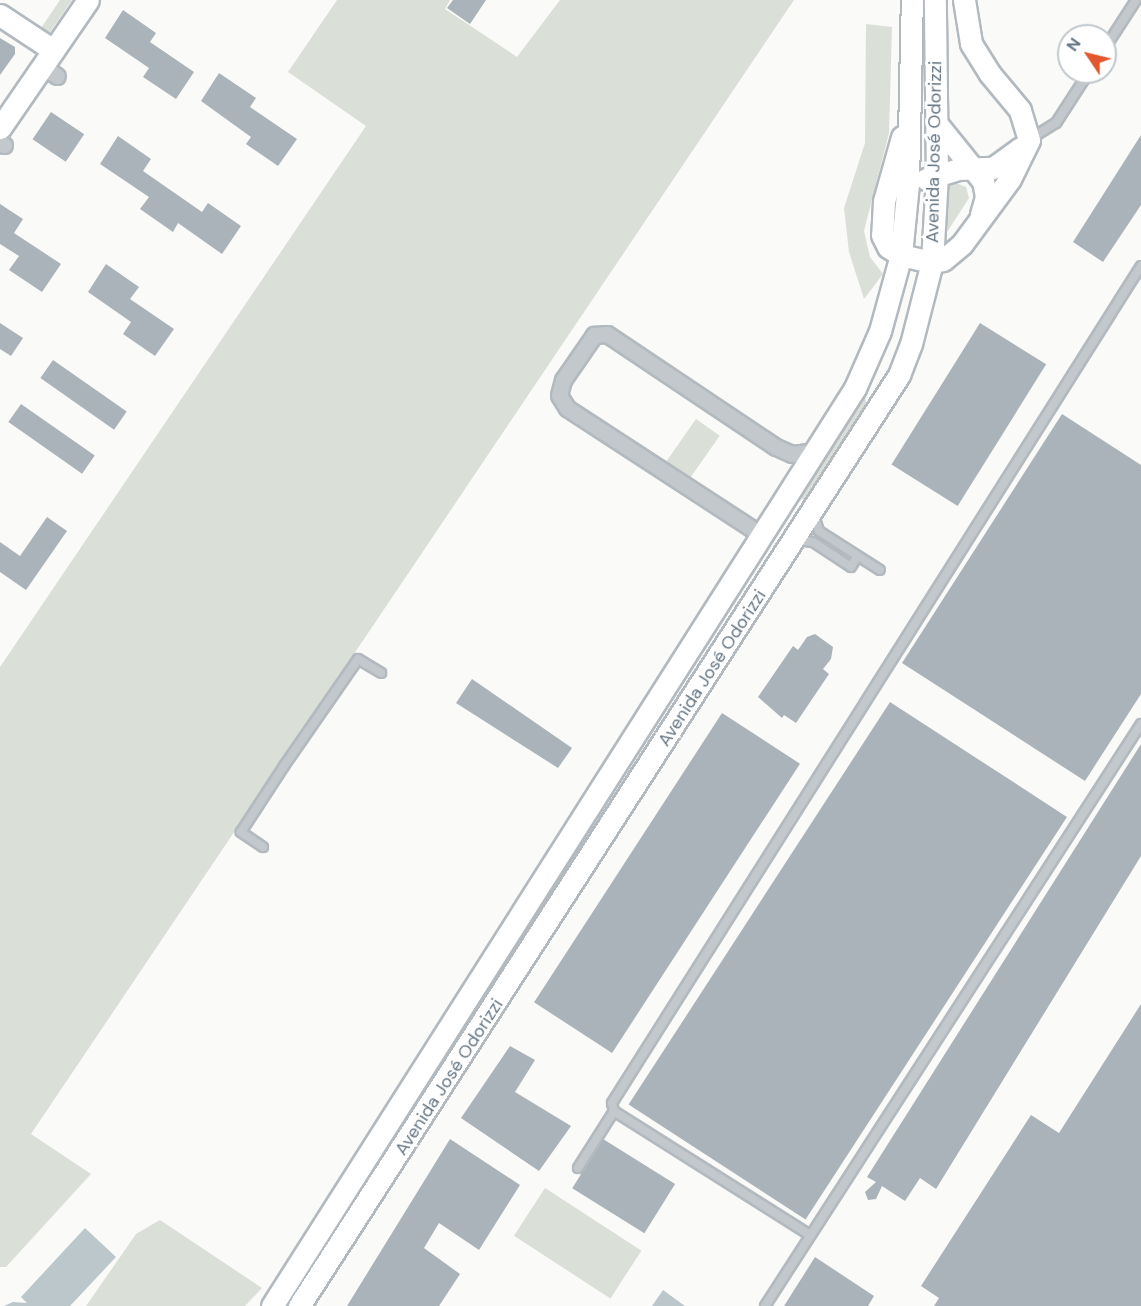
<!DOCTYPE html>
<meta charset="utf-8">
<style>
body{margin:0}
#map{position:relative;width:1141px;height:1306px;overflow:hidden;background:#fafaf8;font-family:"DM Sans",sans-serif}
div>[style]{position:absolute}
.green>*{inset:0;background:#dadfd7;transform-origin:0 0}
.water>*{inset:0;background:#bbc7cb}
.building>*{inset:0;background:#aab3b9;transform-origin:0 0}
.roads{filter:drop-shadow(2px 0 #b3babf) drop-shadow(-2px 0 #b3babf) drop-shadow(0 2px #b3babf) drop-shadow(0 -2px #b3babf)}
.lane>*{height:8px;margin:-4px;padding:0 4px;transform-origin:4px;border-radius:4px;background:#c3c8cc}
.street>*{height:15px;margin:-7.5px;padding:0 7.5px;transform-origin:7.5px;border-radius:7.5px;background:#c3c8cc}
.secondary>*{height:21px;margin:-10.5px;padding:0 10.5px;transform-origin:10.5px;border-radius:10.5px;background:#fff}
span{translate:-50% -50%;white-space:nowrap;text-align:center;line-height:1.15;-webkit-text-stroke:6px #fff;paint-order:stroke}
.street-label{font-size:18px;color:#657683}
.north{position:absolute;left:1057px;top:24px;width:60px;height:60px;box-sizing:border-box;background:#fff;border:2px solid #c1c8cd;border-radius:50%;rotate:305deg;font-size:16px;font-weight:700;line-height:24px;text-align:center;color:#657683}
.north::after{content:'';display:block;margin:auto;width:21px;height:27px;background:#e4572e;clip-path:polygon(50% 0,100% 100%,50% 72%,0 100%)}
</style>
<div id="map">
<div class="green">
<i style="clip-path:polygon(60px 0,72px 0,46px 38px,39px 31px)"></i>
<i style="clip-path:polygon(337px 0,450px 0,445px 9px,517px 57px,560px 0,794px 0,31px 1134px,91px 1174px,6px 1267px,0 1267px,0 667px,366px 126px,288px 72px)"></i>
<i style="clip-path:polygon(866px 24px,892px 27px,889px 133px,864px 231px,870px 257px,883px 274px,864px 299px,849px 252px,844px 208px,865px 143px)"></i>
<i style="clip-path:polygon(953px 182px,966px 187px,969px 198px,942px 240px,945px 186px)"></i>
<i style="clip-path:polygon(865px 395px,868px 416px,808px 504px,801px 498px)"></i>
<i style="left:696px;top:419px;width:29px;height:53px;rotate:35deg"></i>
<i style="left:545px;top:1188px;width:115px;height:57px;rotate:33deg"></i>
<i style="clip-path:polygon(160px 1220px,262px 1288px,245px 1306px,86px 1306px,136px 1234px)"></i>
</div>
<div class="water">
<i style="clip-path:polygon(85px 1228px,116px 1257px,70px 1306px,4px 1306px,13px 1302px,27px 1303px,21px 1297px)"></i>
<i style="clip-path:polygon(663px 1290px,685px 1306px,652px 1306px)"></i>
</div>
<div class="building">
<i style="clip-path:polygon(453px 0,486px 0,470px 24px,447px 8px)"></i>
<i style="clip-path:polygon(123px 10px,156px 33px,150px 42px,194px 72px,176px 99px,143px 77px,149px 68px,105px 38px)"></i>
<i style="clip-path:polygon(0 38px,15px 47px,15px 54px,0 75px)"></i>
<i style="clip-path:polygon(219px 73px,256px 98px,250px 107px,297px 139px,278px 166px,246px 144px,251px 137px,201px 101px)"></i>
<i style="left:51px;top:112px;width:40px;height:33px;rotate:34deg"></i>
<i style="clip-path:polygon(1141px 135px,1141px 205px,1103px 262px,1073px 242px)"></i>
<i style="clip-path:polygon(118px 136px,151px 159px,143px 171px,202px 212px,208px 203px,241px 226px,222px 254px,178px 223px,173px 232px,140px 209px,149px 197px,100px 164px)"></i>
<i style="clip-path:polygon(0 204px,23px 219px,14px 233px,61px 264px,42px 292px,9px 270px,19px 256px,0 244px)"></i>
<i style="clip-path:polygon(106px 264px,139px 287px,130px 299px,174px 329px,155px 356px,123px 334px,131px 322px,88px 292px)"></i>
<i style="clip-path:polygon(0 323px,23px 338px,11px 356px,0 349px)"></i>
<i style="left:980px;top:323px;width:78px;height:167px;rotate:32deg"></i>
<i style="left:53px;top:360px;width:90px;height:22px;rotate:35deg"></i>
<i style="left:21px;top:404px;width:90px;height:22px;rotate:35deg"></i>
<i style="clip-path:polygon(1062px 414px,1141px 465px,1141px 694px,1085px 781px,902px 663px)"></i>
<i style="clip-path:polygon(47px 517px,67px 531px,26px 590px,0 572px,0 542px,20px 556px)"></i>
<i style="clip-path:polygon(815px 634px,833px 647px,831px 659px,823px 669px,829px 674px,796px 723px,784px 715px,782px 718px,758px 697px,793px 646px,798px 650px,807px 637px)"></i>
<i style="clip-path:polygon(472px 679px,572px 748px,558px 768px,456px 703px)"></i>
<i style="left:890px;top:702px;width:211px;height:480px;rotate:33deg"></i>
<i style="left:722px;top:713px;width:93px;height:345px;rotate:33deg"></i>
<i style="clip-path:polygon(1141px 744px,1141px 856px,936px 1189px,920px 1178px,905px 1201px,882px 1186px,876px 1199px,868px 1200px,865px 1192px,876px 1182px,867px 1177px)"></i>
<i style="clip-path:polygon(1141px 1004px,1141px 1306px,934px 1306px,939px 1298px,921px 1286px,1031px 1115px,1059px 1133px)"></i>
<i style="clip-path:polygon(510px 1046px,535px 1060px,515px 1092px,571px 1126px,539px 1171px,461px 1118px)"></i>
<i style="clip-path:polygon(450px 1139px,520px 1185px,479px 1250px,439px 1223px,424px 1248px,460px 1274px,439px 1306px,347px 1306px)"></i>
<i style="left:603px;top:1139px;width:85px;height:58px;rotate:32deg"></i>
<i style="clip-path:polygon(815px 1257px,874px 1296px,868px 1306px,784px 1306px)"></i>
</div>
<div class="roads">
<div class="lane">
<i style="left:1105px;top:48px;width:57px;rotate:-57.1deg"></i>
<i style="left:1030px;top:139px;width:31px;rotate:-32deg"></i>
<i style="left:1056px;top:123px;width:61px;rotate:-57.1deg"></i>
<i style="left:814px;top:515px;width:17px;rotate:73deg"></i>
<i style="left:819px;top:531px;width:72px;rotate:32.6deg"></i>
<i style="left:796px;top:540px;width:17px;rotate:7deg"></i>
<i style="left:813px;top:542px;width:45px;rotate:33.3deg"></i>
<i style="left:851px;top:567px;width:12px;rotate:-59deg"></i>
<i style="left:263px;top:847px;width:27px;rotate:-146deg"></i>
<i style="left:241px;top:832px;width:79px;rotate:-56.9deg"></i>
<i style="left:284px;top:766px;width:130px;rotate:-55.3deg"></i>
<i style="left:358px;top:659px;width:27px;rotate:31deg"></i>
<i style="left:578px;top:1168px;width:67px;rotate:-57.7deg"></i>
<i style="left:810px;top:1235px;width:232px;rotate:-147.7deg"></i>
<i style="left:614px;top:1111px;width:8px;rotate:-104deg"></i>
<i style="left:612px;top:1103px;width:990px;rotate:-57.71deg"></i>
<i style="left:765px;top:1306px;width:693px;rotate:-57.14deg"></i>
</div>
<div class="street">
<i style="left:43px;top:66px;width:17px;rotate:36deg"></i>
<i style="left:0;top:142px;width:5px;rotate:37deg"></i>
<i style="left:759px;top:542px;width:13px;rotate:-113deg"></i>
<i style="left:754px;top:530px;width:223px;rotate:-146.9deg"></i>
<i style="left:567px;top:408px;width:15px;rotate:-122deg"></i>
<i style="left:559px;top:395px;width:16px;rotate:-75deg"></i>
<i style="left:563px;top:380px;width:55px;rotate:-55.4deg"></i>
<i style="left:594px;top:335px;width:13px;rotate:-4deg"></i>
<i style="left:607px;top:334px;width:203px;rotate:33.8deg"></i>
<i style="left:776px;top:447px;width:17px;rotate:24deg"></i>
<i style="left:792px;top:454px;width:25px;rotate:-7deg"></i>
</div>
<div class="secondary">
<i style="left:0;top:15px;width:64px;rotate:33.4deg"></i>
<i style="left:937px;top:124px;width:73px;rotate:51.1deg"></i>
<i style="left:983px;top:181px;width:16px;rotate:79deg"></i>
<i style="left:986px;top:197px;width:19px;rotate:106deg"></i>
<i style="left:0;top:128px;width:155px;rotate:-55.5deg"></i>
<i style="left:902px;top:137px;width:66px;rotate:105.7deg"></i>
<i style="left:884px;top:201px;width:34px;rotate:93deg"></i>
<i style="left:882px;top:235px;width:13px;rotate:63deg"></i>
<i style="left:888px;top:247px;width:15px;rotate:32deg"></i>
<i style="left:901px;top:255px;width:32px;rotate:13deg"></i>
<i style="left:932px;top:262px;width:11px;rotate:-10deg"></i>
<i style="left:943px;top:260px;width:25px;rotate:-40deg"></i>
<i style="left:962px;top:244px;width:81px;rotate:-53.6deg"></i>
<i style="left:1010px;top:179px;width:43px;rotate:-64deg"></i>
<i style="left:1029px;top:140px;width:31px;rotate:-107deg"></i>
<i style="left:1020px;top:110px;width:47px;rotate:-129.8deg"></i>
<i style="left:990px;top:74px;width:36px;rotate:-122deg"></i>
<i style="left:971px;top:43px;width:44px;rotate:-99.2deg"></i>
<i style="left:926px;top:179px;width:34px;rotate:-17deg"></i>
<i style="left:958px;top:169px;width:35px;rotate:-2deg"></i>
<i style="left:993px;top:168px;width:34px;rotate:-36deg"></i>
<i style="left:272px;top:1306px;width:1087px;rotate:-57.58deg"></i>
<i style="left:855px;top:388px;width:62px;rotate:-66.3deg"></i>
<i style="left:880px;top:331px;width:79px;rotate:-74.6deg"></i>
<i style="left:901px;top:255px;width:71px;rotate:-84.4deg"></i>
<i style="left:908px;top:184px;width:184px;rotate:-88.8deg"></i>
<i style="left:299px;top:1306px;width:1108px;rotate:-57.2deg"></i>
<i style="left:899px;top:375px;width:33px;rotate:-69deg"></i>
<i style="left:911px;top:344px;width:85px;rotate:-75.6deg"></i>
<i style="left:932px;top:262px;width:86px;rotate:-86.7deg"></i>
<i style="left:937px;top:176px;width:176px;rotate:-90.7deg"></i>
</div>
</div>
<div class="street-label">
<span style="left:934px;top:152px;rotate:-89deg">Avenida José Odorizzi</span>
<span style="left:712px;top:668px;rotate:-57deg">Avenida José Odorizzi</span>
<span style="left:449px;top:1077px;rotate:-57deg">Avenida José Odorizzi</span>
</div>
<div class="north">N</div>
</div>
